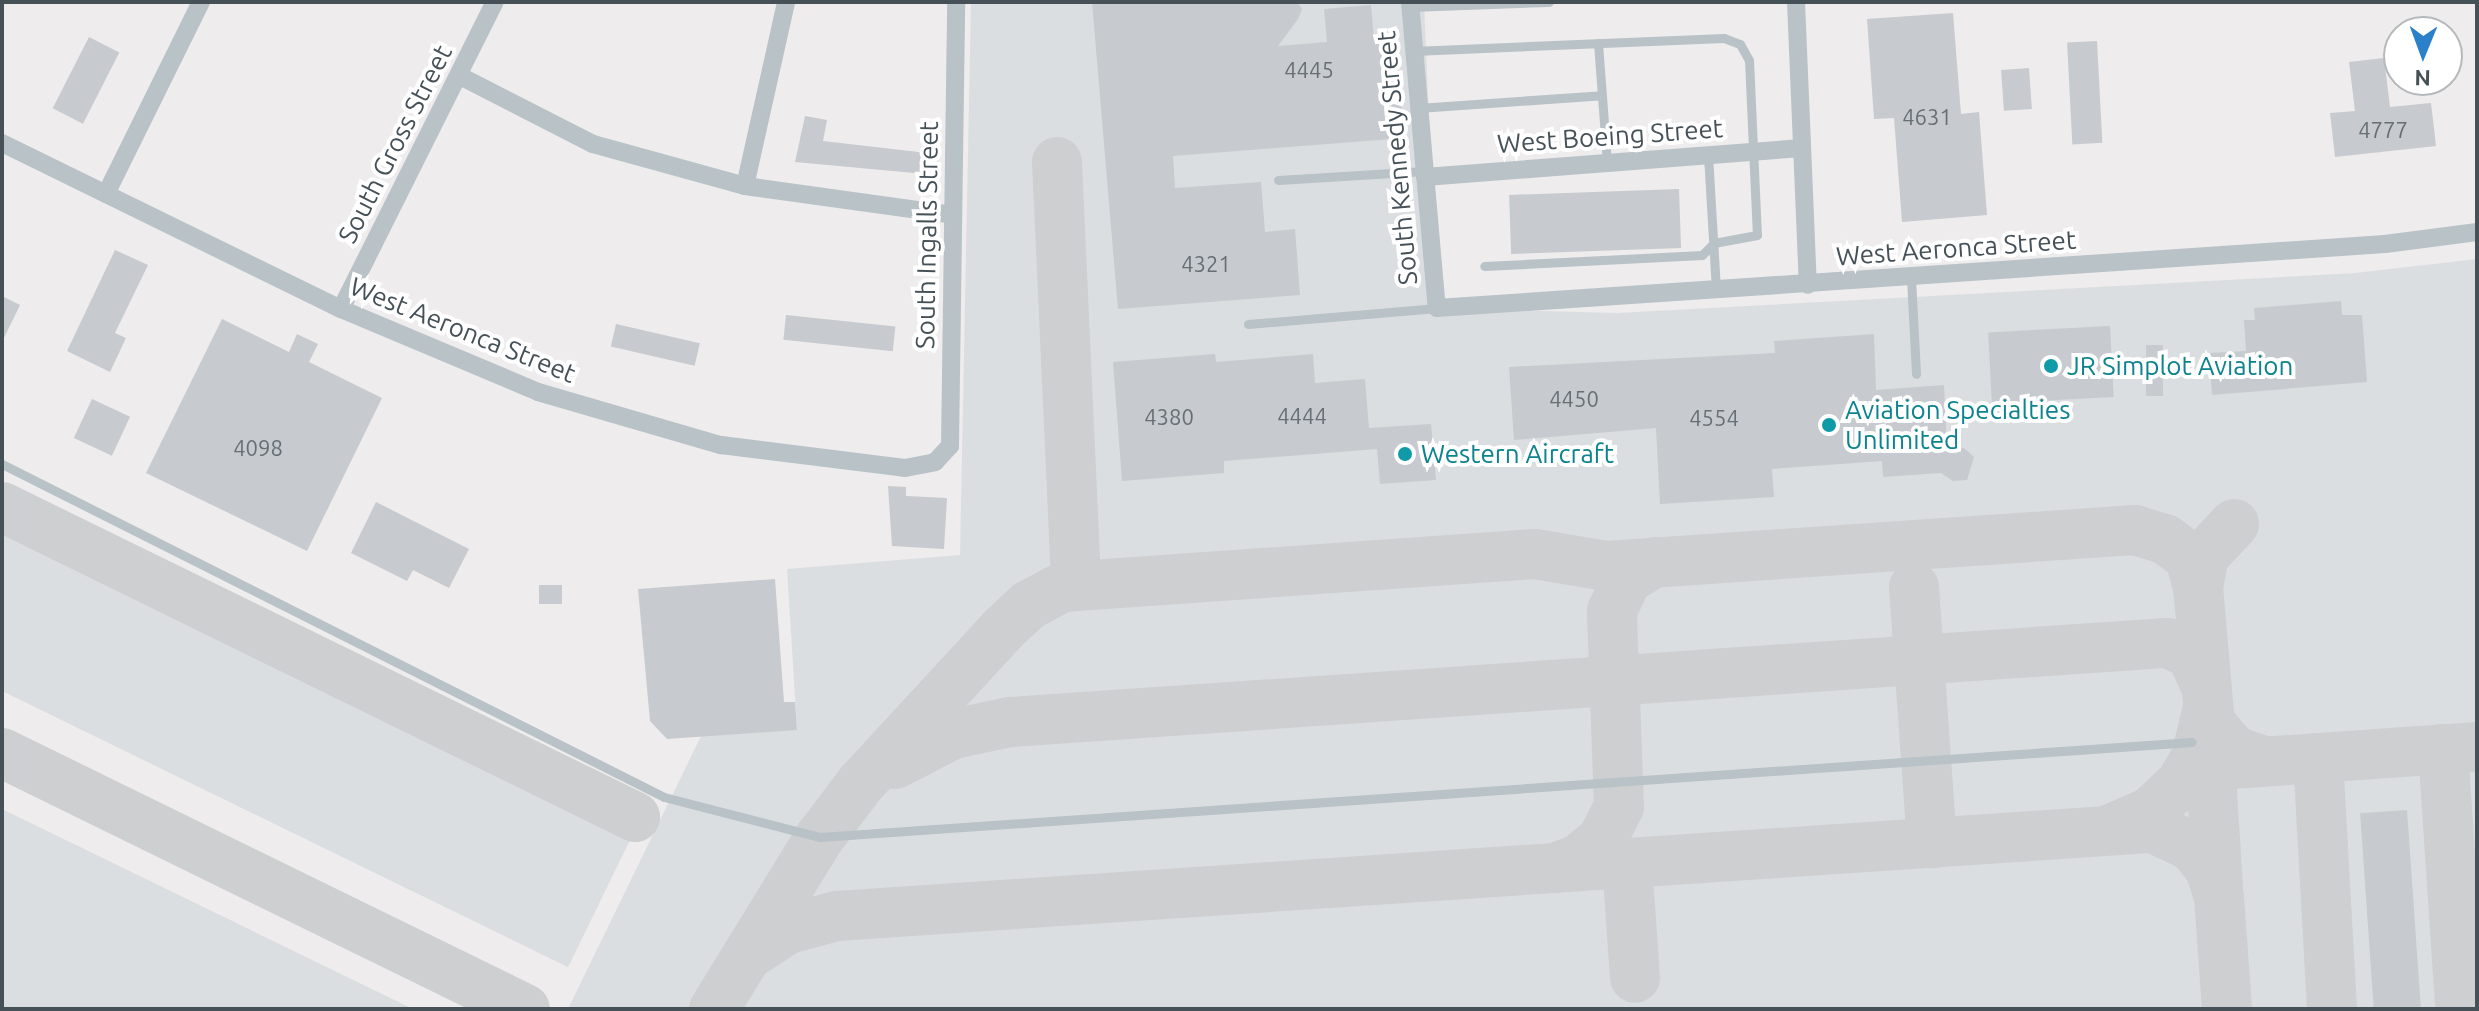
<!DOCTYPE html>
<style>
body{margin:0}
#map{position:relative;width:2479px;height:1011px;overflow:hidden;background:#eeecec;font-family:Ubuntu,sans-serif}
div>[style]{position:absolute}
.airport>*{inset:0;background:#dbdee0;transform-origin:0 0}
.taxiway>*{height:50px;margin:-25px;padding:0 25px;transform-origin:25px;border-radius:25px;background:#cecfd1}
.building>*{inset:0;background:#c7cace;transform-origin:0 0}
.lane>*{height:9px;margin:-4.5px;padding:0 4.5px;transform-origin:4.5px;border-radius:4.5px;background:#b8c2c7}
.street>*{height:18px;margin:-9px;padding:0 9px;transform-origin:9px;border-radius:9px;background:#b8c2c7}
.dots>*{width:22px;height:22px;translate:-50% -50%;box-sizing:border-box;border:4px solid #fff;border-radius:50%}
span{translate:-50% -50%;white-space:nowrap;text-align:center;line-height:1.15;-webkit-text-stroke:8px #fff;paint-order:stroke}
.number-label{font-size:22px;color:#666f75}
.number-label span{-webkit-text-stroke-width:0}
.street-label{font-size:26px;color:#465157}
.culture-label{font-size:26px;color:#0d838f}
.left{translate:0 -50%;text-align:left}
.frame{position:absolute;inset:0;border:4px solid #465157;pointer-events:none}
.north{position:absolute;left:2383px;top:16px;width:80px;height:80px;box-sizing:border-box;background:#fff;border:2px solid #b5b9bc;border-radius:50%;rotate:181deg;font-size:22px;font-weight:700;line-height:32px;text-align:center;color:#465157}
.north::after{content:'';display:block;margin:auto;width:28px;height:36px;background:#2b80ca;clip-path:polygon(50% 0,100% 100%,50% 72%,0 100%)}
</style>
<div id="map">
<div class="airport">
<i style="clip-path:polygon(971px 2px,1424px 2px,1437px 308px,1618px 313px,2355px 273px,2477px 259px,2477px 1009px,568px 1009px,701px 736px,797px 729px,787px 569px,960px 555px)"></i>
<i style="left:2px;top:483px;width:721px;height:187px;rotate:26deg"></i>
<i style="clip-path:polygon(2px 809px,413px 1009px,2px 1009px)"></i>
</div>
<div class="taxiway">
<i style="left:1057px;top:162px;width:424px;rotate:87.4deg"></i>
<i style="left:2px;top:507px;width:705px;rotate:26.09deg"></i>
<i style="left:1914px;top:587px;width:257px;rotate:86deg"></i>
<i style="left:2198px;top:587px;width:32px;rotate:-79deg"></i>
<i style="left:2204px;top:556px;width:44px;rotate:-46.8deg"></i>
<i style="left:2443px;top:749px;width:260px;rotate:86.2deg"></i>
<i style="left:2px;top:753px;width:582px;rotate:26.08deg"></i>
<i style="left:2318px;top:758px;width:251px;rotate:86.8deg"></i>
<i style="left:895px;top:764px;width:65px;rotate:-27.3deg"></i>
<i style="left:953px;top:734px;width:58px;rotate:-11.9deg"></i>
<i style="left:1010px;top:722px;width:1160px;rotate:-3.91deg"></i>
<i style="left:2167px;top:643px;width:26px;rotate:23deg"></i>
<i style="left:2191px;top:653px;width:34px;rotate:66deg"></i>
<i style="left:2232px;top:764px;width:246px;rotate:-4deg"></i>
<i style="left:2111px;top:829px;width:43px;rotate:-23.6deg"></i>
<i style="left:2150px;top:812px;width:42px;rotate:-43.1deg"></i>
<i style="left:2181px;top:783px;width:30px;rotate:-60deg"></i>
<i style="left:2196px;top:757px;width:46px;rotate:-76.3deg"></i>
<i style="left:2207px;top:712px;width:175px;rotate:86.4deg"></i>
<i style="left:1627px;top:863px;width:115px;rotate:86deg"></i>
<i style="left:1555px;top:868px;width:26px;rotate:-21deg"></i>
<i style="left:1579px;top:859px;width:30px;rotate:-40deg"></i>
<i style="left:1602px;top:840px;width:38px;rotate:-63deg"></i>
<i style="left:1619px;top:806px;width:195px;rotate:-92.1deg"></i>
<i style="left:1612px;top:611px;width:35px;rotate:-65deg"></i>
<i style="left:1627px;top:579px;width:33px;rotate:-31deg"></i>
<i style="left:748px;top:955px;width:48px;rotate:-33deg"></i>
<i style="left:788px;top:929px;width:51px;rotate:-14.9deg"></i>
<i style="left:837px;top:916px;width:1319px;rotate:-3.83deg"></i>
<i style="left:2153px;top:828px;width:44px;rotate:25.4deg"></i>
<i style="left:2193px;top:847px;width:28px;rotate:52deg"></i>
<i style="left:2210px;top:869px;width:29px;rotate:72deg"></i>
<i style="left:2219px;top:897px;width:112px;rotate:85.9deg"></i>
<i style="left:714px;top:1009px;width:202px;rotate:-58.4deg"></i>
<i style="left:820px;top:837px;width:68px;rotate:-52.8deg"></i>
<i style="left:861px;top:783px;width:209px;rotate:-47.3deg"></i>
<i style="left:1003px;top:629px;width:35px;rotate:-43deg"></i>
<i style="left:1029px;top:605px;width:38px;rotate:-28deg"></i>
<i style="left:1063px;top:587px;width:473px;rotate:-4deg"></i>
<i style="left:1535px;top:554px;width:72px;rotate:9.6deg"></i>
<i style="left:1606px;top:566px;width:530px;rotate:-3.89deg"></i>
<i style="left:2135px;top:530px;width:31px;rotate:17deg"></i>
<i style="left:2165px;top:539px;width:31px;rotate:37deg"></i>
<i style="left:2190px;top:558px;width:30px;rotate:75deg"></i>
<i style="left:2198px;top:587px;width:137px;rotate:85deg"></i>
<i style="left:2210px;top:723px;width:37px;rotate:49deg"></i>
<i style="left:2234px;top:751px;width:33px;rotate:18deg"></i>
</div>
<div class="building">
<i style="clip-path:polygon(1092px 2px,1297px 2px,1302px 9px,1298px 19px,1278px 46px,1327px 42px,1324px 9px,1371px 5px,1374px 40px,1396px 38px,1404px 138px,1173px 156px,1175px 188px,1261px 182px,1265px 232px,1295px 229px,1300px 295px,1118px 309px)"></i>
<i style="clip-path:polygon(1953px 13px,1961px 114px,1979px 112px,1987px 215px,1902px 222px,1894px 118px,1874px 119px,1867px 19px)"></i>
<i style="left:89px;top:37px;width:34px;height:80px;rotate:27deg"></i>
<i style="left:2097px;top:41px;width:102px;height:30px;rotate:87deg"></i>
<i style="clip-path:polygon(2384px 58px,2390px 107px,2431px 103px,2436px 146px,2335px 157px,2330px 113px,2355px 111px,2349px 62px)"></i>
<i style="left:2029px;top:68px;width:41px;height:28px;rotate:86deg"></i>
<i style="clip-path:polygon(805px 116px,827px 120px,823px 141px,927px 153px,925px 174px,795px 162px)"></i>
<i style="left:1679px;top:189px;width:59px;height:170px;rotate:88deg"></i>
<i style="clip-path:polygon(115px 250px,148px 265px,115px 333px,126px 338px,110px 372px,67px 351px)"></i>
<i style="clip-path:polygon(2px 296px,20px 305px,2px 342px)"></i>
<i style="clip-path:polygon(2341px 301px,2342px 315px,2362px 315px,2367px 382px,2212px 395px,2209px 353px,2246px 351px,2244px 320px,2255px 320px,2254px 308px)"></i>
<i style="left:786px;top:315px;width:110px;height:25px;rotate:6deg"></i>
<i style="clip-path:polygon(222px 319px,289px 352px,297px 334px,318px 344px,309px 362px,382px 398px,307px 551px,146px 473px)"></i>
<i style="left:616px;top:324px;width:86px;height:23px;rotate:13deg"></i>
<i style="left:2110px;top:326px;width:71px;height:122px;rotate:87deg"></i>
<i style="clip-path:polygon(1874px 334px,1876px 390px,1944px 385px,1947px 450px,1964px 448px,1974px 457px,1967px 480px,1953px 481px,1941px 473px,1883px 477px,1882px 461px,1772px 469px,1774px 497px,1660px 504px,1656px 428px,1514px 440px,1509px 367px,1775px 353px,1774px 341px)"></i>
<i style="left:2146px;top:345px;width:17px;height:51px"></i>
<i style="clip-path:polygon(1215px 354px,1216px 362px,1313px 354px,1315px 383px,1365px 379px,1369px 428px,1431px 424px,1436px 480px,1380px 484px,1377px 449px,1224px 461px,1224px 473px,1122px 481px,1113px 362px)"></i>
<i style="left:92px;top:399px;width:42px;height:43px;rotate:25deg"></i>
<i style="clip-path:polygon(888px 486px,906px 487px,906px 496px,947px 498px,944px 549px,892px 546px)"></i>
<i style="clip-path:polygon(376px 502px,469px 549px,449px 588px,413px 570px,407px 581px,351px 553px)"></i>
<i style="clip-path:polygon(775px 579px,784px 702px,795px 702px,797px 730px,667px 739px,650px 721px,638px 589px)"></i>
<i style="left:562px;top:585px;width:19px;height:23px;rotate:90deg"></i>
<i style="left:2407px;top:810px;width:199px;height:47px;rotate:86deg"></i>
</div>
<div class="lane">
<i style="left:1410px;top:7px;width:139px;rotate:-2.1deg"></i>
<i style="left:1598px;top:43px;width:120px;rotate:85.7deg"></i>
<i style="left:1413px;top:51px;width:311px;rotate:-2.4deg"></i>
<i style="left:1724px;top:38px;width:17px;rotate:21deg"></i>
<i style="left:1740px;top:44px;width:18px;rotate:61deg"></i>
<i style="left:1749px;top:60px;width:175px;rotate:87.4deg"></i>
<i style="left:1757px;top:235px;width:44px;rotate:169.5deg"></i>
<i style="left:1714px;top:243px;width:17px;rotate:135deg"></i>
<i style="left:1702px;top:255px;width:218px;rotate:177.1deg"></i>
<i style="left:1418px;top:108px;width:184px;rotate:-4deg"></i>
<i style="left:1708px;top:155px;width:136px;rotate:86.6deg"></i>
<i style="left:1278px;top:180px;width:147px;rotate:-3.5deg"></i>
<i style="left:1911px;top:278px;width:96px;rotate:87deg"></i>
<i style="left:1248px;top:324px;width:190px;rotate:-4.8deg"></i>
<i style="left:2px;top:464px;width:741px;rotate:26.7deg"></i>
<i style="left:664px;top:797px;width:161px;rotate:14.4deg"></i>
<i style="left:820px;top:837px;width:1375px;rotate:-3.96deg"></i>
</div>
<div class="street">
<i style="left:1410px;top:2px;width:307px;rotate:85deg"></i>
<i style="left:1437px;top:308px;width:950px;rotate:-3.86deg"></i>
<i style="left:2385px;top:244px;width:93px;rotate:-7.4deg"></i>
<i style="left:1796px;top:2px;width:283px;rotate:87.6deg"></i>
<i style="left:460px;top:76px;width:149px;rotate:27.1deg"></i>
<i style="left:593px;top:144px;width:158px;rotate:15.4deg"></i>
<i style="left:745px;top:186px;width:210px;rotate:7.9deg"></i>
<i style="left:2px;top:143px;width:377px;rotate:26.1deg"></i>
<i style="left:341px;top:309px;width:214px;rotate:22.8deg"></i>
<i style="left:538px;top:392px;width:191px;rotate:16.2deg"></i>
<i style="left:721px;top:445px;width:185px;rotate:7.1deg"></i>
<i style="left:905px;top:468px;width:31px;rotate:-11deg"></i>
<i style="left:935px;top:462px;width:22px;rotate:-47deg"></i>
<i style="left:950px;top:446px;width:444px;rotate:-89.2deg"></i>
<i style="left:1425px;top:177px;width:375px;rotate:-4.4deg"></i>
<i style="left:745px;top:186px;width:189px;rotate:-77.4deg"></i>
<i style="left:106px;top:194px;width:214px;rotate:-63.7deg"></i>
<i style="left:341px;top:309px;width:343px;rotate:-63.4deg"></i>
</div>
<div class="dots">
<i style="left:2051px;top:366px;background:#0f9aa8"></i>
<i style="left:1829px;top:425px;background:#0f9aa8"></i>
<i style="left:1405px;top:454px;background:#0f9aa8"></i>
</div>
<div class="number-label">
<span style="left:1309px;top:70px">4445</span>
<span style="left:1927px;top:117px">4631</span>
<span style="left:2383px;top:130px">4777</span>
<span style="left:1206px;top:264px">4321</span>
<span style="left:1574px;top:399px">4450</span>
<span style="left:1302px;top:416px">4444</span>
<span style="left:1169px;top:417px">4380</span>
<span style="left:1714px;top:418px">4554</span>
<span style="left:258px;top:448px">4098</span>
</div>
<div class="street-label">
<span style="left:1610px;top:136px;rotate:-4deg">West Boeing Street</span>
<span style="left:395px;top:144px;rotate:-63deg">South Gross Street</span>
<span style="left:1397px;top:158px;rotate:-95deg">South Kennedy Street</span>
<span style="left:927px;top:235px;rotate:-89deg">South Ingalls Street</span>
<span style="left:1956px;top:248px;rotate:-4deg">West Aeronca Street</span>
<span style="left:463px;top:330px;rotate:22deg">West Aeronca Street</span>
</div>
<div class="culture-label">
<span class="left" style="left:2067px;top:366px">JR Simplot Aviation</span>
<span class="left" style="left:1845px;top:425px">Aviation Specialties<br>Unlimited</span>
<span class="left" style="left:1421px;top:454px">Western Aircraft</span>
</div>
<div class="frame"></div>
<div class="north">N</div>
</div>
